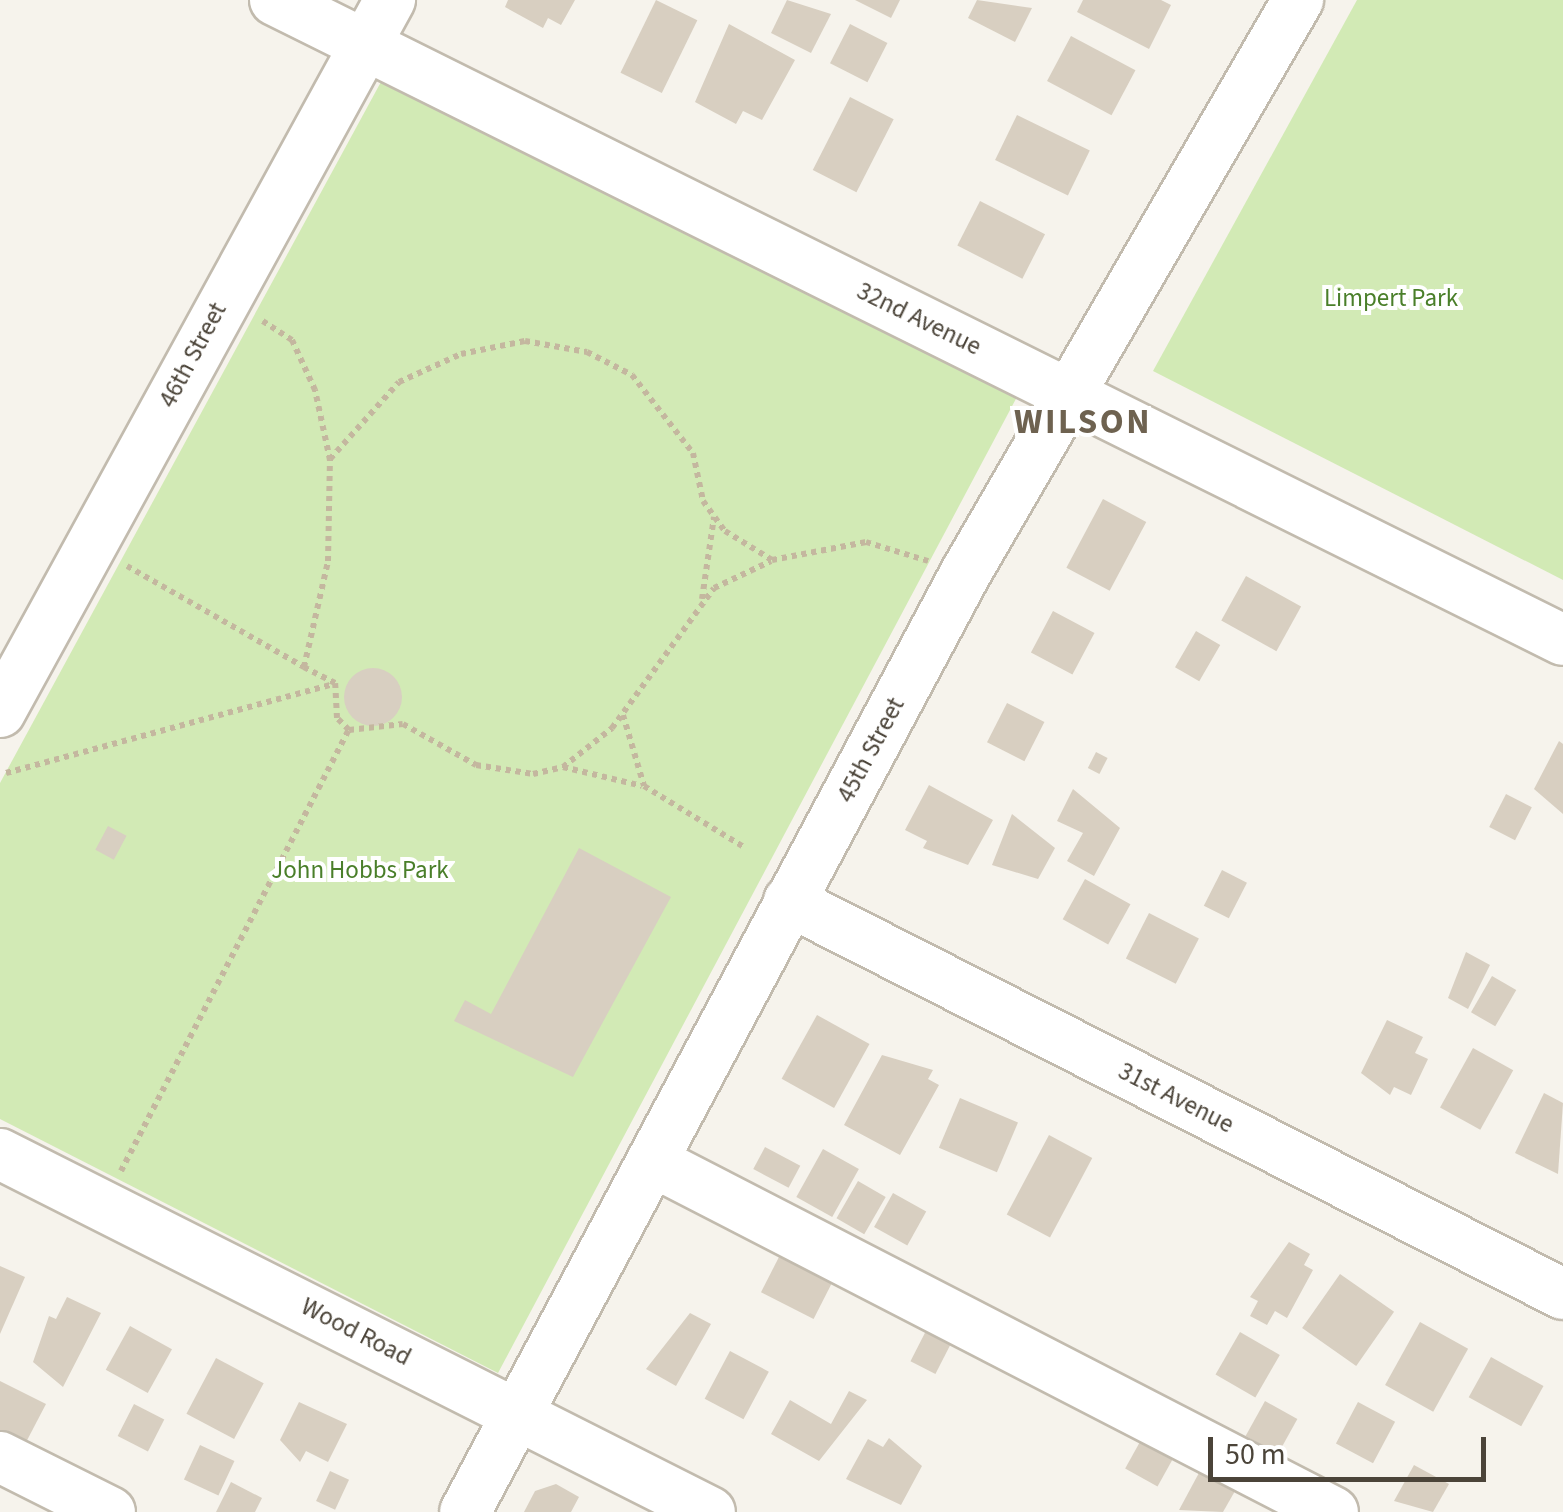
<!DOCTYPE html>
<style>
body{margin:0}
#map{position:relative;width:1563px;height:1512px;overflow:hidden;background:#f6f3ec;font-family:"Source Sans 3",sans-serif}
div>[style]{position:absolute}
.green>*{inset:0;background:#d2eab5}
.building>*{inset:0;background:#d8cfc1;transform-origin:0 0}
.round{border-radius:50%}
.path>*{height:6px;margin-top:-3px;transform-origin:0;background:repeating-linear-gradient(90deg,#c4b79f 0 5px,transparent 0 10px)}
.roads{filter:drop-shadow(2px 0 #c2bbae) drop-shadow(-2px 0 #c2bbae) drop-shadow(0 2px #c2bbae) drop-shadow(0 -2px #c2bbae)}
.minor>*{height:50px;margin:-25px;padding:0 25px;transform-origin:25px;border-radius:25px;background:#fff}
span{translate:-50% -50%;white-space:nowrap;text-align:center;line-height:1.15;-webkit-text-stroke:8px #fff;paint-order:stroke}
.park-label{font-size:25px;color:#4a7f2a}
.street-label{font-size:25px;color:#4b4439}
.district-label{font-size:35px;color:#6e6250;font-weight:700;letter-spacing:2.5px}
.scale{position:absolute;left:1208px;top:1437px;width:278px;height:45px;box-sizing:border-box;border:5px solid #4b4439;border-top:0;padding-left:12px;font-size:30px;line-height:35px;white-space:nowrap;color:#4b4439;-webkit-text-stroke:8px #fff;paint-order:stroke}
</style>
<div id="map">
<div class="green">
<i style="clip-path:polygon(1357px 0,1563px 0,1563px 580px,1153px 371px)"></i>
<i style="clip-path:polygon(388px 69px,1018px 395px,498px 1373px,0 1119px,0 783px)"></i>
</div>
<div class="building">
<i style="clip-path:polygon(508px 0,575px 0,561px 25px,548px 18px,543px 28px,505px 7px)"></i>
<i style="left:656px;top:0;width:46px;height:81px;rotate:26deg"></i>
<i style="clip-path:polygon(787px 0,831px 14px,811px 53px,771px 33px)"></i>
<i style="clip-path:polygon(855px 0,900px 0,891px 18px)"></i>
<i style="clip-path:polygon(977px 0,1032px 8px,1015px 42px,968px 18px)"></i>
<i style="clip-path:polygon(1083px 0,1161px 0,1171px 5px,1149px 49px,1077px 12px)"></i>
<i style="clip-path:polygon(729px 24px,795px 60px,762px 120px,743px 111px,736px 124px,695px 102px)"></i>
<i style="left:850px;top:24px;width:42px;height:44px;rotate:27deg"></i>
<i style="left:1071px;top:36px;width:73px;height:51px;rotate:28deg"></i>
<i style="left:850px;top:97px;width:49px;height:82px;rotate:27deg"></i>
<i style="left:1017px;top:115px;width:81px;height:50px;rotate:26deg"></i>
<i style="left:980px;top:201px;width:73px;height:50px;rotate:27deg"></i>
<i style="left:1103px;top:499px;width:49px;height:78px;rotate:28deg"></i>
<i style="left:1246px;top:576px;width:63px;height:51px;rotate:29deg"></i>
<i style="left:1053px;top:611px;width:47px;height:47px;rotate:28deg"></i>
<i style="left:1196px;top:631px;width:28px;height:42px;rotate:30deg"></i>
<i class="round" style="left:344px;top:668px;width:58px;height:58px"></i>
<i style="left:1007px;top:703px;width:42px;height:44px;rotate:27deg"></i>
<i style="clip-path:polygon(1559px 741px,1563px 744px,1563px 814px,1534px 789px)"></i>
<i style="left:1096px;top:752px;width:13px;height:18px;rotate:27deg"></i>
<i style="clip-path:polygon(929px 785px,993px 820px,968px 865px,923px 848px,927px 841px,905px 830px)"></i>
<i style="clip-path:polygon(1073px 789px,1120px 828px,1094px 876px,1067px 861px,1083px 833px,1057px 821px)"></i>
<i style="left:1506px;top:794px;width:29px;height:37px;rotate:27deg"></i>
<i style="clip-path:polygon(1012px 814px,1055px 848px,1038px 879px,992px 865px)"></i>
<i style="left:108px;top:826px;width:21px;height:27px;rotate:28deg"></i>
<i style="clip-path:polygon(579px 848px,671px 897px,573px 1077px,454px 1021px,465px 1000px,491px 1014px)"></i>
<i style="left:1222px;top:870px;width:28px;height:40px;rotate:27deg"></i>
<i style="left:1085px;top:879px;width:52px;height:46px;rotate:29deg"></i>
<i style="left:1149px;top:913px;width:56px;height:51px;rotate:27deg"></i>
<i style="clip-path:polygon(1466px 952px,1490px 965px,1468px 1009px,1448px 998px)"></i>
<i style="left:1492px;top:976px;width:28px;height:42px;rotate:30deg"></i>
<i style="left:817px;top:1015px;width:60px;height:73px;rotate:29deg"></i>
<i style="clip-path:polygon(1387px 1020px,1423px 1037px,1415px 1053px,1428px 1059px,1411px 1095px,1394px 1087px,1390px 1095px,1361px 1073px)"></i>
<i style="left:1473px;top:1048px;width:46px;height:68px;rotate:29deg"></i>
<i style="clip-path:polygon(882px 1055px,933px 1070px,928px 1079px,939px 1085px,900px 1155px,844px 1125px)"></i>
<i style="clip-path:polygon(1544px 1093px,1563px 1103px,1558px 1174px,1515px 1153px)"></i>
<i style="left:960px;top:1098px;width:63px;height:54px;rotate:23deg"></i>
<i style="left:1049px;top:1135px;width:49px;height:90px;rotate:28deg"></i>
<i style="left:765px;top:1147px;width:40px;height:25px;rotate:28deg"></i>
<i style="left:823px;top:1149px;width:41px;height:55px;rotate:29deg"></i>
<i style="left:858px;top:1181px;width:32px;height:43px;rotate:30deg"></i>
<i style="left:893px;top:1193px;width:38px;height:39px;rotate:29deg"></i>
<i style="clip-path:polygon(1289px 1242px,1310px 1254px,1304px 1265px,1313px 1270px,1287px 1318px,1275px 1311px,1267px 1325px,1250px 1316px,1258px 1301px,1250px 1297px)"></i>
<i style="left:781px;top:1253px;width:59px;height:44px;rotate:27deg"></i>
<i style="clip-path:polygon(0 1266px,25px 1277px,0 1334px)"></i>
<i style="left:1340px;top:1274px;width:66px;height:66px;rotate:35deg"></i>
<i style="clip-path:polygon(67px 1297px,101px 1313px,63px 1387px,33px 1362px,49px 1316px,56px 1319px)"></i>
<i style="clip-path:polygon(690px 1313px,711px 1324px,676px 1386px,646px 1369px)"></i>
<i style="left:1420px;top:1322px;width:55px;height:72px;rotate:29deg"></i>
<i style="left:930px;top:1323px;width:28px;height:43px;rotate:27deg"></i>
<i style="left:130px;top:1326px;width:48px;height:50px;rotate:29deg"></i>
<i style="left:1240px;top:1332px;width:46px;height:49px;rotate:30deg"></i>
<i style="left:730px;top:1351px;width:44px;height:54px;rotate:28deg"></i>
<i style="left:1491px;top:1357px;width:60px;height:46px;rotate:29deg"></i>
<i style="left:216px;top:1358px;width:54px;height:63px;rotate:28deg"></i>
<i style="clip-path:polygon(0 1381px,46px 1404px,23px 1448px,0 1436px)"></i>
<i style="clip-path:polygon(849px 1391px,867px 1400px,819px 1461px,771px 1434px,790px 1400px,831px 1424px)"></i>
<i style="left:1265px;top:1401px;width:37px;height:40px;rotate:29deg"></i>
<i style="clip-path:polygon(299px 1402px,347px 1424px,328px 1462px,306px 1451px,300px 1462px,280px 1440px)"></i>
<i style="left:1358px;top:1402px;width:42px;height:47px;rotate:28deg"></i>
<i style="left:134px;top:1404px;width:34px;height:36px;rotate:27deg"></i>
<i style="left:1146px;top:1431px;width:37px;height:43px;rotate:29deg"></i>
<i style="clip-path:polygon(889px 1438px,922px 1466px,901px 1505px,846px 1479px,868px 1439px,883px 1447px)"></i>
<i style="left:200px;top:1445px;width:38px;height:38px;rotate:25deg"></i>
<i style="clip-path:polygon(1414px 1465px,1449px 1484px,1433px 1512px,1394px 1501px)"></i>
<i style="left:330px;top:1471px;width:21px;height:33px;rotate:25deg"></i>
<i style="clip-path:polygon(1200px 1471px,1235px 1491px,1223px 1512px,1179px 1510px)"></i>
<i style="clip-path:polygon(231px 1482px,262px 1498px,255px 1512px,216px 1512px)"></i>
<i style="clip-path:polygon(556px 1484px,579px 1497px,571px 1512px,524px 1512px,535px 1491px)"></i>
</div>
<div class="path">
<i style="left:330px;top:459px;width:103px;rotate:-48.1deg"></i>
<i style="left:399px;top:382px;width:68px;rotate:-24.3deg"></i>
<i style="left:461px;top:354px;width:65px;rotate:-11.5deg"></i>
<i style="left:525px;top:341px;width:63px;rotate:10.1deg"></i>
<i style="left:587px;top:352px;width:51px;rotate:27.1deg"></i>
<i style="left:632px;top:375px;width:99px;rotate:52deg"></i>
<i style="left:693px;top:453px;width:49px;rotate:78.2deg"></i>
<i style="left:703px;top:501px;width:37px;rotate:54deg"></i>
<i style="left:725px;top:531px;width:55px;rotate:31.7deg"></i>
<i style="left:772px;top:560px;width:96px;rotate:-10.8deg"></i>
<i style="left:866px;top:542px;width:65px;rotate:17deg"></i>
<i style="left:127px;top:566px;width:204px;rotate:29.7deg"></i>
<i style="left:702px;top:599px;width:83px;rotate:-81.7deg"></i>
<i style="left:623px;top:715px;width:74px;rotate:73.5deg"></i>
<i style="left:644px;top:786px;width:117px;rotate:31.4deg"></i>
<i style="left:349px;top:730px;width:54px;rotate:-6.3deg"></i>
<i style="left:403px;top:724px;width:84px;rotate:29.3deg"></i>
<i style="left:476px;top:765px;width:58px;rotate:9deg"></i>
<i style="left:533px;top:774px;width:31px;rotate:-13deg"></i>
<i style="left:563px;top:767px;width:63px;rotate:-38.5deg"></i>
<i style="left:612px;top:728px;width:173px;rotate:-53.9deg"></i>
<i style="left:714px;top:588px;width:63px;rotate:-25.3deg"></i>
<i style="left:563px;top:767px;width:81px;rotate:13.5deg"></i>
<i style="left:6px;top:773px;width:340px;rotate:-15.2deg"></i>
<i style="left:121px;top:1171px;width:496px;rotate:-62.7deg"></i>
<i style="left:349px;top:730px;width:17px;rotate:-135deg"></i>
<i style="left:337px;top:718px;width:35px;rotate:-93deg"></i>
<i style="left:335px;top:683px;width:35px;rotate:-153deg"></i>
<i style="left:304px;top:667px;width:109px;rotate:-77.2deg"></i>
<i style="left:328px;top:561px;width:101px;rotate:-88.9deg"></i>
<i style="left:330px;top:460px;width:72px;rotate:-102.1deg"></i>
<i style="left:315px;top:390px;width:55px;rotate:-114.7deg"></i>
<i style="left:292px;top:340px;width:35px;rotate:-147deg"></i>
</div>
<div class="roads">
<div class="minor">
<i style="left:275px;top:0;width:1438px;rotate:26.42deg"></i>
<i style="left:0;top:712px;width:812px;rotate:-61.29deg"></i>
<i style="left:789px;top:901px;width:868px;rotate:26.92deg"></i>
<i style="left:0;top:1154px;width:795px;rotate:26.76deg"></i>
<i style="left:652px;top:1161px;width:766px;rotate:27.27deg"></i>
<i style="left:0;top:1457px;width:123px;rotate:26.6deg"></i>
<i style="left:465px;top:1512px;width:1063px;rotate:-61.94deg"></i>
<i style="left:965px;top:574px;width:664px;rotate:-59.88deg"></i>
</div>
</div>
<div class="park-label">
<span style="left:1391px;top:298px">Limpert Park</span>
<span style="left:360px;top:870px">John Hobbs Park</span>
</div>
<div class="street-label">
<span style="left:919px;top:319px;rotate:26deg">32nd Avenue</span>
<span style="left:193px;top:355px;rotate:-62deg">46th Street</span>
<span style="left:871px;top:750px;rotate:-62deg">45th Street</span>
<span style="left:1176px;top:1098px;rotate:27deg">31st Avenue</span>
<span style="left:356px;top:1332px;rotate:27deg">Wood Road</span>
</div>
<div class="district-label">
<span style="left:1083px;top:422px">WILSON</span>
</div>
<div class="scale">50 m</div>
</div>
